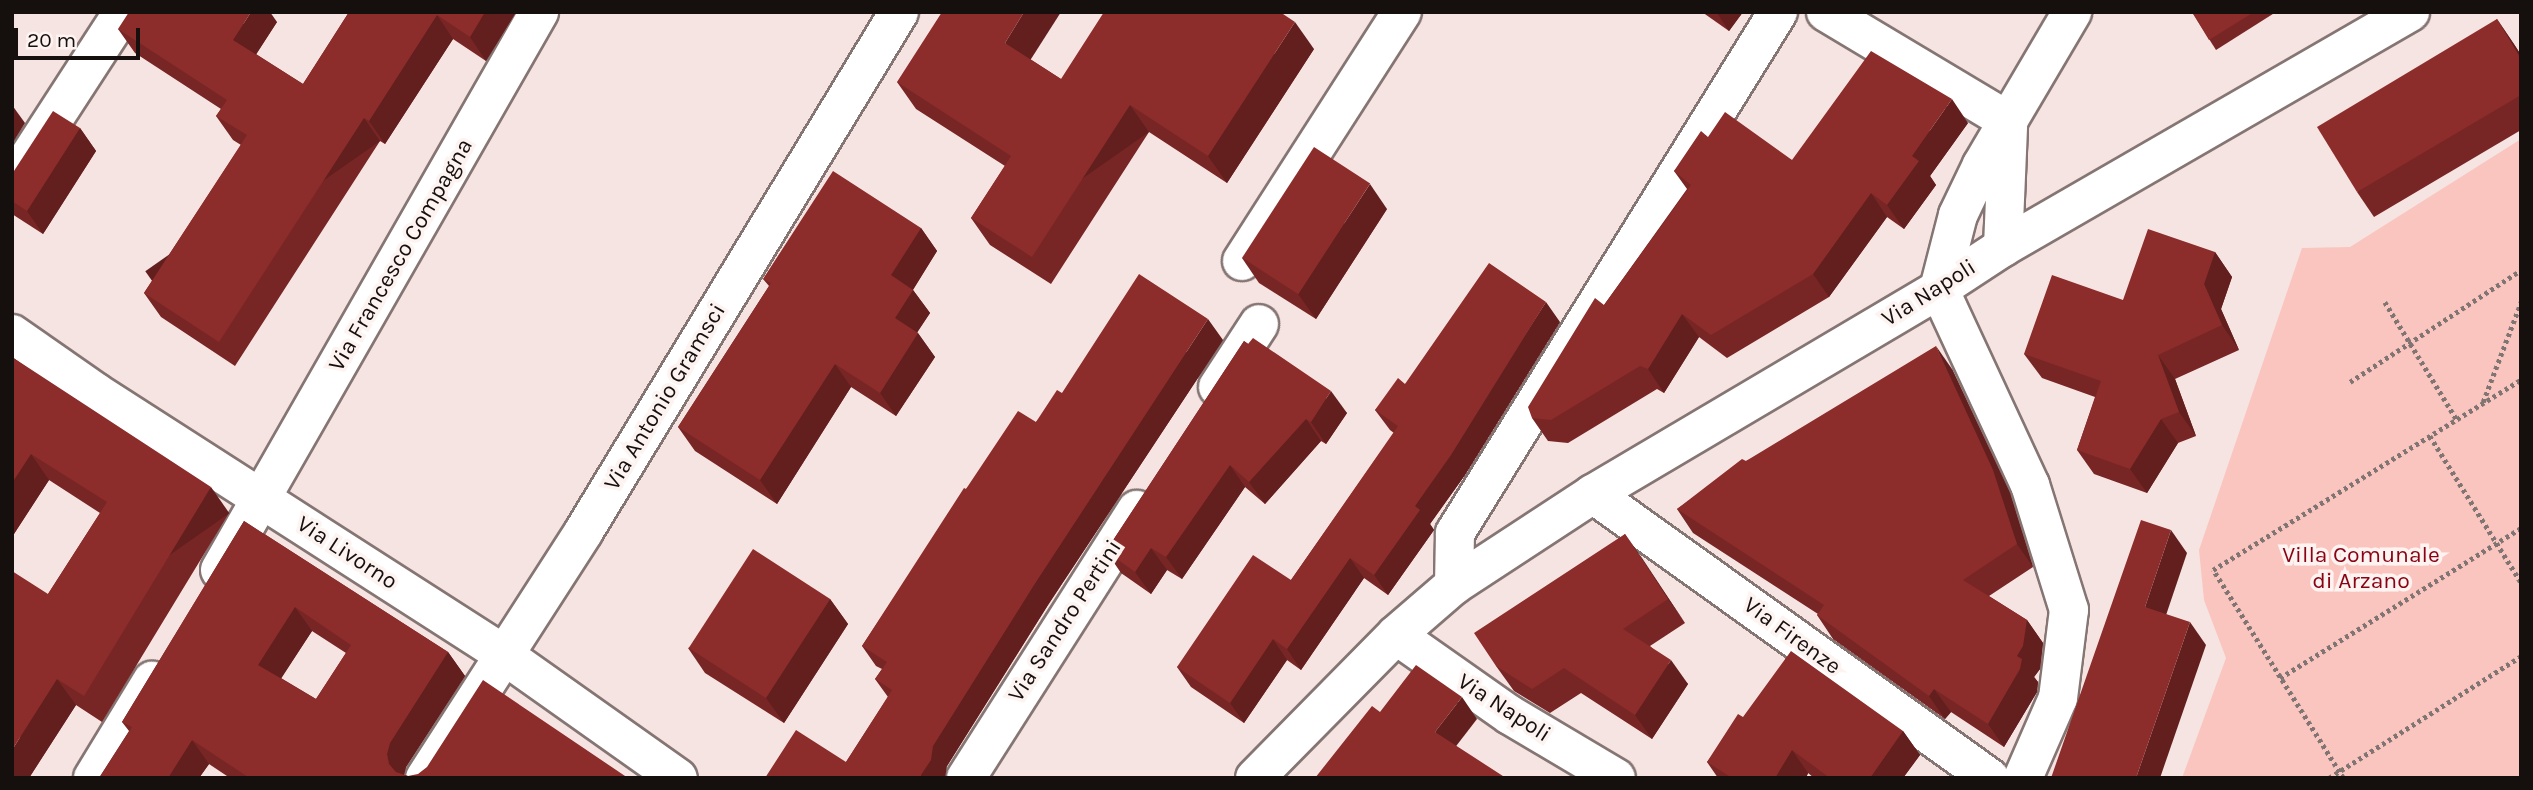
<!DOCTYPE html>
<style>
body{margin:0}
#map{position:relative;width:2533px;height:790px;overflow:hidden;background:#f5e4e2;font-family:Karla,sans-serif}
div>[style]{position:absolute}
.green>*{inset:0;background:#fac5bf}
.path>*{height:4.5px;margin-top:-2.25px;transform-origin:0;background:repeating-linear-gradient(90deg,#807573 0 3.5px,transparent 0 7px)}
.roads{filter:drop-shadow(2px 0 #857573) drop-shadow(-2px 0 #857573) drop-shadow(0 2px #857573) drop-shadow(0 -2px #857573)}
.minor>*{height:38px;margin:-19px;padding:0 19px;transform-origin:19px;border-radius:19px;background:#fff}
.major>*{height:38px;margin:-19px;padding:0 19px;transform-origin:19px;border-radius:19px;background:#fff}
.wall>*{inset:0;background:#782625}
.shaded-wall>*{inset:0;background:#621f1e;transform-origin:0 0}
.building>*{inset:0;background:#8c2c2b;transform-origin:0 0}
span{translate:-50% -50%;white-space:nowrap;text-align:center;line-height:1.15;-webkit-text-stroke:7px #fdf3f1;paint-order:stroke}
.street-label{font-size:23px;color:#150f0e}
.park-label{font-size:23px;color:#890314}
.frame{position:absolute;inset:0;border:14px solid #150f0e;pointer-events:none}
.scale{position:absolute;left:14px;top:28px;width:126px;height:32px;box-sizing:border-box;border:4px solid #150f0e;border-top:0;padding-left:9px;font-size:21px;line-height:24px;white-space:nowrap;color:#150f0e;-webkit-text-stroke:5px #fdf3f1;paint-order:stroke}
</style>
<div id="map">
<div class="green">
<i style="clip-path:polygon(2521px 139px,2521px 778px,2182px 778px,2226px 658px,2204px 600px,2199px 550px,2302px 248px,2350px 247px)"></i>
</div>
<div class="path">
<i style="left:2385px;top:302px;width:138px;rotate:58.6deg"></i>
<i style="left:2350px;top:382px;width:204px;rotate:-33.2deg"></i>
<i style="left:2483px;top:402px;width:107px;rotate:-69.2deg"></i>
<i style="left:2430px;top:436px;width:172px;rotate:58.1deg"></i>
<i style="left:2280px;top:678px;width:284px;rotate:-31.9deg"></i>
<i style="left:2329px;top:778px;width:227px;rotate:-32.4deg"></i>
<i style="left:2343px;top:778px;width:245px;rotate:-122deg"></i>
<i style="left:2213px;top:570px;width:362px;rotate:-31.7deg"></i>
</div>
<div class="roads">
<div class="minor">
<i style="left:1826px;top:12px;width:212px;rotate:30.9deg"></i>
<i style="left:12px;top:183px;width:204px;rotate:-57deg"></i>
<i style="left:2003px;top:247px;width:121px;rotate:-87.6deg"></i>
<i style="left:1242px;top:261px;width:296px;rotate:-57.3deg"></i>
<i style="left:12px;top:334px;width:101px;rotate:34.9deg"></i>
<i style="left:95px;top:392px;width:486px;rotate:32.7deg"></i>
<i style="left:504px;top:655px;width:213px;rotate:35.3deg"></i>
<i style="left:1218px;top:387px;width:75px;rotate:-56.9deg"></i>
<i style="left:1593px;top:494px;width:488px;rotate:35.6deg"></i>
<i style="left:220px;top:570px;width:643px;rotate:-60.24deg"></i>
<i style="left:1454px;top:585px;width:52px;rotate:-88.9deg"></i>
<i style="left:1455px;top:533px;width:613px;rotate:-58.2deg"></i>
<i style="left:1396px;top:635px;width:139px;rotate:35.1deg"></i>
<i style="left:1510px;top:715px;width:123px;rotate:30.7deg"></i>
<i style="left:93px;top:778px;width:114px;rotate:-58.7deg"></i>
<i style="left:425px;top:778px;width:294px;rotate:-57.2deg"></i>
<i style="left:584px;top:531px;width:607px;rotate:-58.74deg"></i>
<i style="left:966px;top:778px;width:318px;rotate:-57.5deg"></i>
<i style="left:2023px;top:778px;width:87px;rotate:-66.4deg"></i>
<i style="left:2058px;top:698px;width:89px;rotate:-82.9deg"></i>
<i style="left:2069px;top:610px;width:131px;rotate:-107.3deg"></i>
<i style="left:2030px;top:485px;width:216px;rotate:-114.9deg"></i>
<i style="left:1939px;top:289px;width:76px;rotate:-75.6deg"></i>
<i style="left:1958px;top:215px;width:55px;rotate:-64.4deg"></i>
<i style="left:1982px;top:165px;width:178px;rotate:-59.5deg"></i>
</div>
<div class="major">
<i style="left:1255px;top:778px;width:201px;rotate:-45.4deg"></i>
<i style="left:1396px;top:635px;width:77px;rotate:-40.8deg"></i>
<i style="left:1454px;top:585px;width:166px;rotate:-33.2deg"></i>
<i style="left:1593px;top:494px;width:402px;rotate:-30.6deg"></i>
<i style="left:1939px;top:289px;width:77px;rotate:-33.3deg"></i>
<i style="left:2003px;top:247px;width:470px;rotate:-30deg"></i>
</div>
</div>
<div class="wall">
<i style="clip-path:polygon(349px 12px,516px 12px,486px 61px,453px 39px,385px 144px,380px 141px,235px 366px,161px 317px,144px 293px,241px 145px,233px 140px,216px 116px,221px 109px,135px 53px,118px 29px,277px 22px,256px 54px,303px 84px)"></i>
<i style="clip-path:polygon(1702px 12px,1743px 12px,1729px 31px)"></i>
<i style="clip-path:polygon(2192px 12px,2276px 12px,2216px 50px)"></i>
<i style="clip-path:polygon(2497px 19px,2521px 55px,2521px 130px,2374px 217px,2357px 192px)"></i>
<i style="clip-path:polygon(1314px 49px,1227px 183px,1149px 132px,1051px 284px,990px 245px,971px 218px,1005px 166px,916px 109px,897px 82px,1030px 59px,1061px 79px)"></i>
<i style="clip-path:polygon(1968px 123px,1930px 176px,1936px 185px,1904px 229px,1887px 217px,1829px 297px,1727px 358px,1699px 337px,1664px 393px,1657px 389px,1568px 443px,1548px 441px,1532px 418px,1604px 305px,1687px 189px,1674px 171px,1708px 137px,1792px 160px)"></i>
<i style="clip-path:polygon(80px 128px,96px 151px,43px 234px,12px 214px,12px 174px)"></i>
<i style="clip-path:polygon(1387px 209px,1316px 319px,1259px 283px,1242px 258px)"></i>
<i style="clip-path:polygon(921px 228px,937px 251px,913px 290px,930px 313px,917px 332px,935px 357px,896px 416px,851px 387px,777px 504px,695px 451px,678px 427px,769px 286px,763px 279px)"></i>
<i style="clip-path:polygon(2215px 252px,2232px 277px,2221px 309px,2239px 350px,2175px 379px,2196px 436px,2178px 443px,2147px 493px,2094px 474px,2077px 450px,2095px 397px,2042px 378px,2024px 354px,2123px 300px)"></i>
<i style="clip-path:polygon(1560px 322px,1465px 475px,1430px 524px,1434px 530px,1388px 595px,1364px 578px,1301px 670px,1287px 660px,1244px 723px,1191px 687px,1177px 667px,1291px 580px,1394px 433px,1390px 430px,1375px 410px,1405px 384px)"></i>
<i style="clip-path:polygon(1223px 340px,1048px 605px,947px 766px,846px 762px,888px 697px,875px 679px,882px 669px,876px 666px,862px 646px,966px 489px,1036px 422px,1062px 393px)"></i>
<i style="clip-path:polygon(1244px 341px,1347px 413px,1326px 444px,1321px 441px,1265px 504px,1245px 487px,1182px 579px,1167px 570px,1151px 594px,1121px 573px,1106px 551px)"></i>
<i style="clip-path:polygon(12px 357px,229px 513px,102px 722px,76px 705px,29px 778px,12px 778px,48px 594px,100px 513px,49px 480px,12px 537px)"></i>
<i style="clip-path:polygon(1952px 369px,2010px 493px,2033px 567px,1989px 596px,2027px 620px,2043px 643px,2040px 669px,2034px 677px,2038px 682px,2037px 692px,2004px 747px,1951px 712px,1945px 719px,1833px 639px,1817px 615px,1818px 614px,1693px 533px,1677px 509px,1746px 461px)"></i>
<i style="clip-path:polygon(evenodd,244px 521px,448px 652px,465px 676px,406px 767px,404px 775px,408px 776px,628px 778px,230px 778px,209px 764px,199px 778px,99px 778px,129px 731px,122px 722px,244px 521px,312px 631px,346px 653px,316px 699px,281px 678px,312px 631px)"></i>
<i style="clip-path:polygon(1625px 534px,1685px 623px,1650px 646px,1688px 684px,1652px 739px,1581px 693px,1550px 713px,1514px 691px,1496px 666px)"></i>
<i style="clip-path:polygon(830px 599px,848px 624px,784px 723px,705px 673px,688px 648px)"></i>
<i style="clip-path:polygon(1743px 717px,1903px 731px,1920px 755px,1903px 778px,1814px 778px,1808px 773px,1806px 778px,1718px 778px,1707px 762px)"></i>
</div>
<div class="shaded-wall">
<i style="clip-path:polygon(251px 12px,270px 12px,277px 22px,250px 64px,233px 40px)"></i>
<i style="clip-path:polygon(485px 12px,516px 12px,486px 61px,470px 37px)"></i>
<i style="clip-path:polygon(1024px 12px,1061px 12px,1024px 70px,1005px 43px)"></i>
<i style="clip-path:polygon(1717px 12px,1743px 12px,1729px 31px,1717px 13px)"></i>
<i style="clip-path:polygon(437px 15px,453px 39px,385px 144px,369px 121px)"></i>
<i style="clip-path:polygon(2497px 19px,2514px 44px,2521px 55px,2521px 59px)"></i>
<i style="clip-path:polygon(1295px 22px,1314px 49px,1227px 183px,1208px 156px)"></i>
<i style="clip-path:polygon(1952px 99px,1968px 123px,1930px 176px,1936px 185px,1904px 229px,1887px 205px,1912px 156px)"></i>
<i style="clip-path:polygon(12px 105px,25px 123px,12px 144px)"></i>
<i style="left:1130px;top:105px;width:33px;height:181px;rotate:55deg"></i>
<i style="left:364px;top:118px;width:28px;height:267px;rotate:55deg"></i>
<i style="clip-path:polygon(80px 128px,96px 151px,43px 234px,27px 211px)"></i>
<i style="clip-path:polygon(1370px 184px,1387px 209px,1316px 319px,1298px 294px)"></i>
<i style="clip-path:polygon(1871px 193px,1887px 217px,1829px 297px,1813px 274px)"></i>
<i style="clip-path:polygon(921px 228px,937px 251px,907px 299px,891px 275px)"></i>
<i style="clip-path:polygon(2215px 252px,2232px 277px,2221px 309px,2239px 350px,2222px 325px,2204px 284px)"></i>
<i style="clip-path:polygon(913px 290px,930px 313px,911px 342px,895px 318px)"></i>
<i style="clip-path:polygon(1546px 302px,1560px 322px,1465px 475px,1430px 524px,1434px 530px,1388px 595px,1374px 575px,1415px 506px)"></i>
<i style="clip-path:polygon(1682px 314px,1699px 337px,1664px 393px,1648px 369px)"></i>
<i style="clip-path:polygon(1208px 319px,1223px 340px,1048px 605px,947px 766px,945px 778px,919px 778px,933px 746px,1034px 585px)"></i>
<i style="clip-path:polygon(918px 333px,935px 357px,896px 416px,880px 393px)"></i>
<i style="clip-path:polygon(1936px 346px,1952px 369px,2010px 493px,2033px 567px,2017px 544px)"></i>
<i style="clip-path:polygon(2158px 355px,2175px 379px,2196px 436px,2179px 412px)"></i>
<i style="clip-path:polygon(835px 364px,851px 387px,777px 504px,760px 480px)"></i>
<i style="clip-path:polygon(1331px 391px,1347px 413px,1326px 444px,1311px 422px)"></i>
<i style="clip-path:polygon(1306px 419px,1321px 441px,1265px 504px,1249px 482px)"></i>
<i style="clip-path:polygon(2161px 419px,2178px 443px,2147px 493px,2130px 469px)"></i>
<i style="clip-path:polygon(31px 454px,49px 480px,12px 537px,12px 483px)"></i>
<i style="clip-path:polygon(1230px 465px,1245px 487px,1182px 579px,1166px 557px)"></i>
<i style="left:211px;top:487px;width:32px;height:245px;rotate:55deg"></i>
<i style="clip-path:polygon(2171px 530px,2187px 553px,2161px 630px,2145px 607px)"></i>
<i style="clip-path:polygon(1625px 534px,1642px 558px,1685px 623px,1668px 599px)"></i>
<i style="clip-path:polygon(1151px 548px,1167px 570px,1151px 594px,1135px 572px)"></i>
<i style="clip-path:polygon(1350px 558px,1364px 578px,1301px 670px,1287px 649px)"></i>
<i style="clip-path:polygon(830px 599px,848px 624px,784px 723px,766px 698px)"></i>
<i style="clip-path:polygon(295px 607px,312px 631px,275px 688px,258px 665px)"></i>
<i style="clip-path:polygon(2027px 620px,2043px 643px,2040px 669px,2034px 677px,2038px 682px,2037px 692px,2004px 747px,1988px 724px,2017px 656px)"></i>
<i style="clip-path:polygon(2190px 622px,2206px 645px,2160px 778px,2136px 778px)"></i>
<i style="clip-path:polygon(1273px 639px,1287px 660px,1244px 723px,1230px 703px)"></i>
<i style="clip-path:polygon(448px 652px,465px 676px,406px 767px,403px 778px,399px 778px,389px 764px,387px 754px,390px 743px)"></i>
<i style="clip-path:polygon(1671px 660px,1688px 684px,1652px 739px,1635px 715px)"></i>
<i style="clip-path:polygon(57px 679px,76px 705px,29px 778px,12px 778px,12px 750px)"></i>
<i style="clip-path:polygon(1934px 689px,1951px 712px,1945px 719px,1929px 696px)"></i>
<i style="clip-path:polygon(1462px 697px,1477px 719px,1450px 754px,1435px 732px)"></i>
<i style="clip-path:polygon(1903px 731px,1920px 755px,1903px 778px,1870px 778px)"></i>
<i style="clip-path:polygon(192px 740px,209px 764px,199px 778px,168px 778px)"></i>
<i style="clip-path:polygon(1792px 750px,1808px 773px,1806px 778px,1775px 778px)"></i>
</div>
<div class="building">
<i style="clip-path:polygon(129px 12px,251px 12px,233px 40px,303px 84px,349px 12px,485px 12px,470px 37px,437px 15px,369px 121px,364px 118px,219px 342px,144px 293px,247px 135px,216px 116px,227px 100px,118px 29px)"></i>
<i style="clip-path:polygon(942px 12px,1024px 12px,1005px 43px,1061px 79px,1104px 12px,1280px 12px,1295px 22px,1208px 156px,1130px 105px,1032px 257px,971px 218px,1011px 156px,897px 82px)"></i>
<i style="clip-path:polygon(2192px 12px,2254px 12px,2209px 40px)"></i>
<i style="clip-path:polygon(2497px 19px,2521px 59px,2521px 95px,2357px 192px,2317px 127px)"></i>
<i style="clip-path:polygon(1871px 51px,1952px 99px,1912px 156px,1919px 161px,1887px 205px,1871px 193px,1813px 274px,1711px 335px,1682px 314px,1648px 369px,1640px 366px,1551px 420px,1532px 418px,1528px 407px,1595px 298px,1604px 305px,1691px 185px,1674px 171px,1701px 131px,1708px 137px,1725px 112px,1792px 160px)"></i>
<i style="clip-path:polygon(53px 111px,80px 128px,27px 211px,12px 201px,12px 174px)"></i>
<i style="left:1314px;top:147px;width:67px;height:132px;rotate:33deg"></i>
<i style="clip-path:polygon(833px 171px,921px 228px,891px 275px,913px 290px,895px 318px,918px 333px,880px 393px,835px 364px,760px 480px,678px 427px,771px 283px,763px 279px)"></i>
<i style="clip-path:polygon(2148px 229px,2215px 252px,2204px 284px,2222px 325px,2158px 355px,2179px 412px,2161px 419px,2130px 469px,2077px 450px,2101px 381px,2024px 354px,2052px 275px,2123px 300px)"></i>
<i style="clip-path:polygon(1489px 263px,1546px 302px,1451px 455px,1415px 506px,1420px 510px,1374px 575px,1350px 558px,1287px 649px,1273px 639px,1230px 703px,1177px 667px,1253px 555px,1291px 580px,1398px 426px,1375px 410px,1398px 378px,1405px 384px)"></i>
<i style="clip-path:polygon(1139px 274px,1208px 319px,1034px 585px,933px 746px,931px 760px,919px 778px,765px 778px,796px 730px,846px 762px,892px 690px,875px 679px,887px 662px,862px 646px,964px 488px,966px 489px,1018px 411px,1036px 422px,1057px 390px,1062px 393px)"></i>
<i style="clip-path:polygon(1253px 338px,1331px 391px,1311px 422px,1306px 419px,1249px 482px,1230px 465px,1166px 557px,1151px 548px,1135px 572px,1106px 551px,1244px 341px,1248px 344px)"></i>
<i style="clip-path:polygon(1936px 346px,1993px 470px,2017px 544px,1963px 580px,2027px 620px,2023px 646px,2017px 656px,2022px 659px,2020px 669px,1988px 724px,1934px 689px,1929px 696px,1817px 615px,1824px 605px,1677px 509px,1742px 459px,1746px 461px)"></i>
<i style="clip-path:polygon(12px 357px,211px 487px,84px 696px,57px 679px,12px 750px,12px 571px,48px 594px,107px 502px,31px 454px,12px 483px)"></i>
<i style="clip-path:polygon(2141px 520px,2171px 530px,2145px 607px,2190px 622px,2136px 778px,2051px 778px)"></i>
<i style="clip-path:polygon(evenodd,244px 521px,448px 652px,390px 743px,387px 754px,389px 764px,396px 772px,408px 776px,418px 774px,427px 767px,483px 680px,628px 778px,248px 778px,248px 777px,192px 740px,168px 778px,99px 778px,132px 727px,122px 722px,244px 521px,295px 607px,351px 645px,316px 699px,258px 665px,295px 607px)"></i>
<i style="clip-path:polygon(1625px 534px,1668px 599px,1623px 629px,1671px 660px,1635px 715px,1564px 668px,1532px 689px,1496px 666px,1474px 633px)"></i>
<i style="left:753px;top:549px;width:92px;height:118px;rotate:33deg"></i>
<i style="clip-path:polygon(1791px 651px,1903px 731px,1870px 778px,1830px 778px,1792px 750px,1775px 778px,1732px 778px,1707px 762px,1738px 714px,1743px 717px)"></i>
<i style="clip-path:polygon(1416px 665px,1462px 697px,1435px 732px,1506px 778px,1315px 778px,1372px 706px,1380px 712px)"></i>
</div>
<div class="street-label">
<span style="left:401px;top:255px;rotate:-60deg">Via Francesco Compagna</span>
<span style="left:1929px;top:293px;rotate:-32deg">Via Napoli</span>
<span style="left:665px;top:397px;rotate:-59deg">Via Antonio Gramsci</span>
<span style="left:347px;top:553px;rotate:33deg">Via Livorno</span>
<span style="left:1065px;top:621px;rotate:-57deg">Via Sandro Pertini</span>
<span style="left:1792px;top:636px;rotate:36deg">Via Firenze</span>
<span style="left:1504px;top:708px;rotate:33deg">Via Napoli</span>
</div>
<div class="park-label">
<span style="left:2361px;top:568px">Villa Comunale<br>di Arzano</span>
</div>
<div class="frame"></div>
<div class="scale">20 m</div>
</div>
